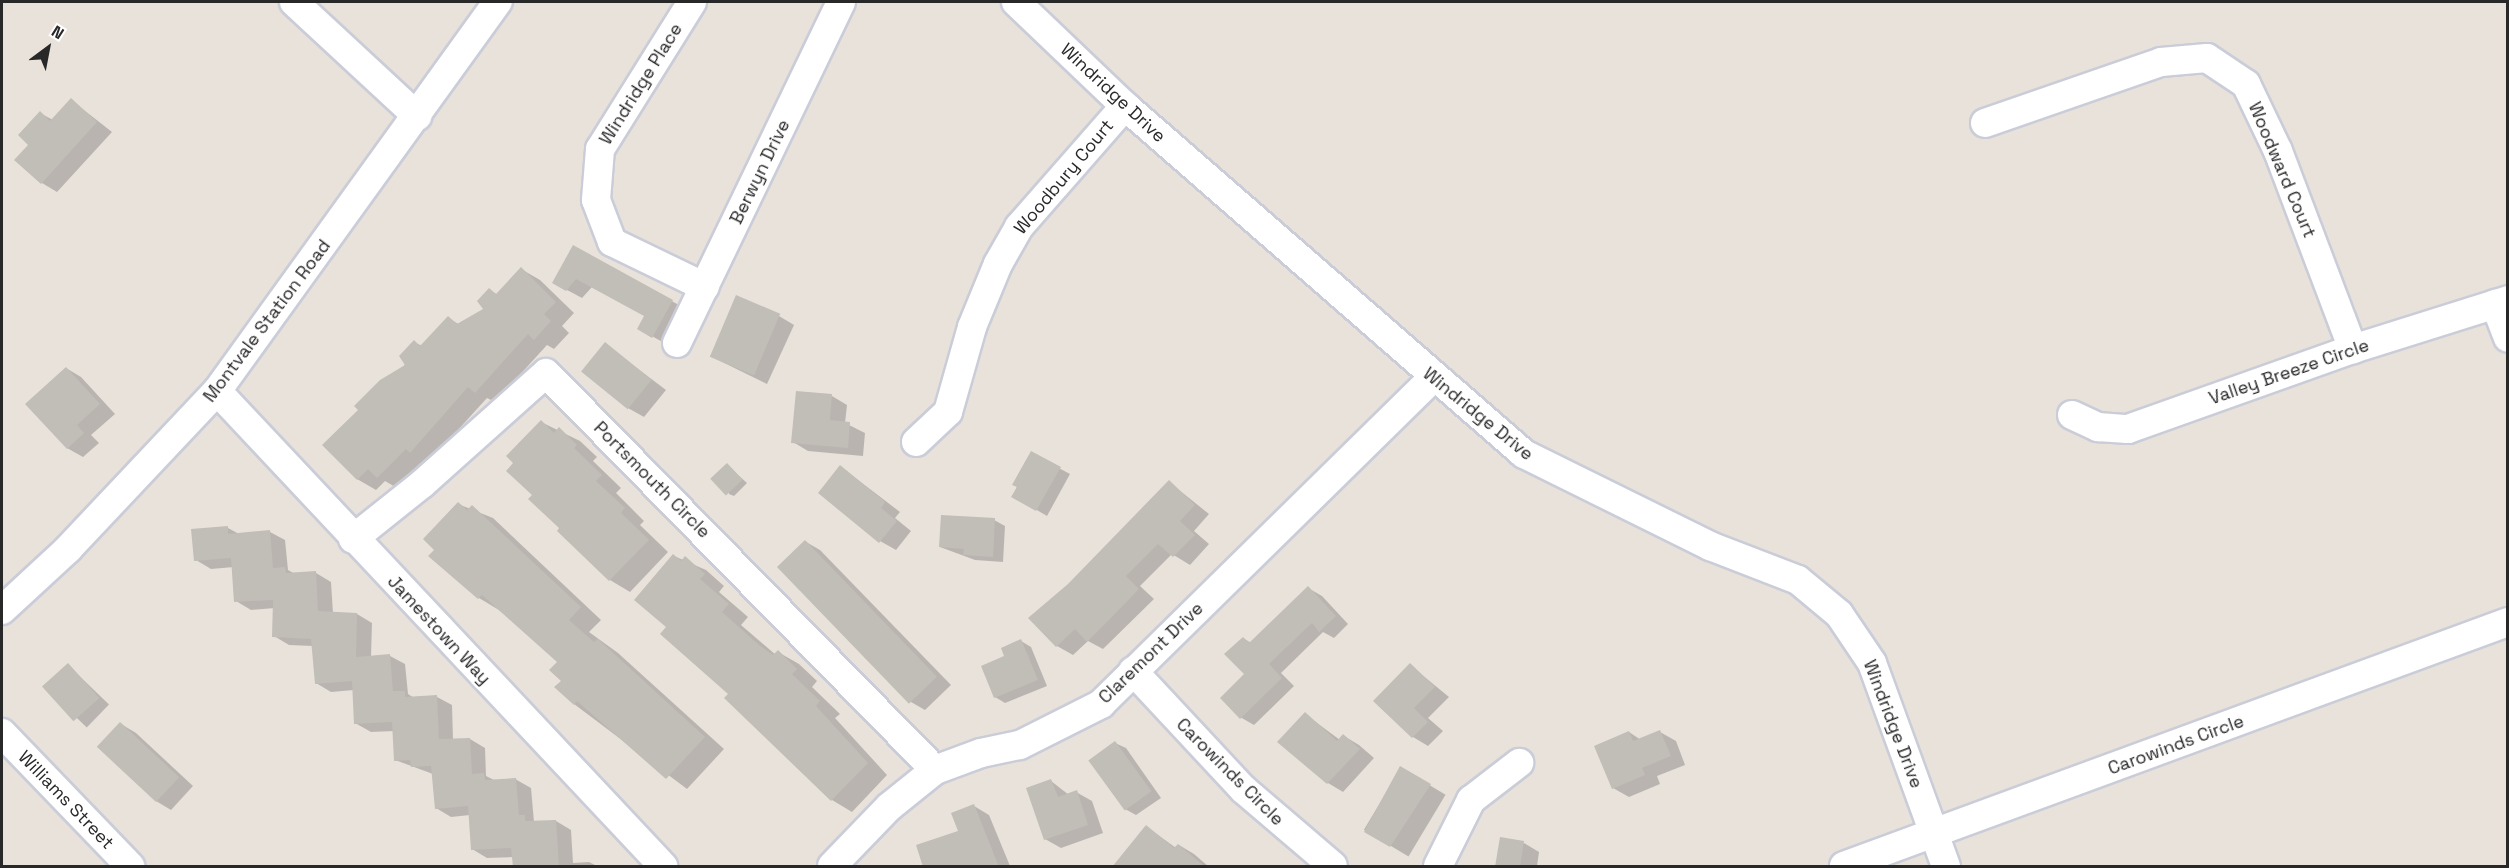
<!DOCTYPE html>
<style>
body{margin:0}
#map{position:relative;width:2509px;height:868px;overflow:hidden;background:#e8e2db;font-family:"Space Grotesk",sans-serif}
div>[style]{position:absolute}
.shadow>*{inset:0;background:#0003;transform-origin:0 0}
.building>*{inset:0;background:#c1bdb7;transform-origin:0 0}
.roads{filter:drop-shadow(2px 0 #cacdd8) drop-shadow(-2px 0 #cacdd8) drop-shadow(0 2px #cacdd8) drop-shadow(0 -2px #cacdd8)}
.minor>*{height:28px;margin:-14px;padding:0 14px;transform-origin:14px;border-radius:14px;background:#fff}
span{translate:-50% -50%;white-space:nowrap;text-align:center;line-height:1.15;-webkit-text-stroke:4.5px #fff;paint-order:stroke}
.street-label{font-size:18px;color:#282828}
.frame{position:absolute;inset:0;border:3px solid #282828;pointer-events:none}
.north{position:absolute;left:18px;top:18px;width:60px;height:60px;-webkit-text-stroke:4px #fff;paint-order:stroke;rotate:32deg;font-size:16px;font-weight:700;line-height:24px;text-align:center;color:#282828}
.north::after{content:'';display:block;margin:auto;width:21px;height:27px;background:#282828;clip-path:polygon(50% 0,100% 100%,50% 72%,0 100%)}
</style>
<div id="map">
<div class="shadow">
<i style="clip-path:polygon(71px 100px,112px 132px,57px 192px,42px 183px,30px 144px,40px 113px,53px 120px)"></i>
<i style="clip-path:polygon(573px 247px,688px 310px,668px 345px,639px 329px,646px 316px,592px 287px,582px 298px,554px 283px)"></i>
<i style="clip-path:polygon(521px 269px,540px 280px,574px 313px,562px 326px,569px 333px,554px 349px,547px 345px,495px 402px,487px 398px,446px 443px,397px 488px,385px 481px,376px 490px,357px 479px,414px 342px,422px 346px,448px 318px,460px 325px,485px 310px,489px 290px,498px 295px)"></i>
<i style="clip-path:polygon(779px 316px,794px 325px,767px 384px,710px 356px)"></i>
<i style="clip-path:polygon(605px 344px,666px 390px,644px 417px,628px 408px)"></i>
<i style="clip-path:polygon(66px 368px,81px 377px,115px 414px,91px 435px,99px 443px,83px 457px,67px 448px)"></i>
<i style="clip-path:polygon(832px 396px,847px 405px,845px 423px,865px 433px,863px 456px,808px 451px,793px 442px)"></i>
<i style="clip-path:polygon(541px 422px,580px 441px,597px 457px,593px 461px,621px 488px,616px 493px,644px 521px,640px 525px,668px 552px,630px 592px,610px 580px,534px 495px)"></i>
<i style="clip-path:polygon(1031px 453px,1070px 474px,1047px 516px,1013px 496px)"></i>
<i style="clip-path:polygon(727px 465px,747px 483px,734px 496px,729px 494px)"></i>
<i style="clip-path:polygon(841px 467px,900px 512px,895px 518px,911px 531px,896px 550px,880px 541px)"></i>
<i style="clip-path:polygon(1169px 482px,1209px 514px,1194px 531px,1209px 544px,1190px 565px,1172px 554px,1140px 586px,1154px 599px,1103px 649px,1088px 641px,1073px 655px,1057px 646px,1030px 618px,1069px 585px)"></i>
<i style="clip-path:polygon(458px 504px,493px 518px,601px 620px,589px 632px,618px 653px,724px 749px,687px 789px,574px 704px,559px 662px,499px 610px,479px 598px,437px 550px)"></i>
<i style="clip-path:polygon(994px 520px,1005px 526px,1003px 562px,975px 560px,940px 547px)"></i>
<i style="clip-path:polygon(228px 528px,239px 534px,270px 532px,285px 540px,288px 570px,295px 574px,316px 573px,331px 582px,333px 613px,357px 614px,372px 623px,371px 657px,390px 656px,405px 664px,408px 694px,414px 698px,437px 697px,452px 705px,453px 740px,470px 739px,485px 748px,486px 776px,496px 781px,515px 779px,531px 788px,534px 822px,556px 821px,571px 830px,573px 863px,589px 862px,597px 866px,514px 866px,514px 857px,487px 858px,472px 849px,470px 815px,451px 817px,436px 808px,433px 774px,395px 760px,394px 731px,371px 732px,355px 723px,354px 690px,331px 692px,316px 683px,313px 646px,289px 645px,274px 636px,275px 608px,251px 610px,236px 601px,234px 567px,211px 569px,196px 560px)"></i>
<i style="clip-path:polygon(806px 542px,820px 550px,951px 685px,925px 710px,911px 702px)"></i>
<i style="clip-path:polygon(674px 556px,706px 570px,724px 586px,719px 592px,748px 617px,741px 625px,776px 655px,778px 652px,799px 664px,817px 681px,812px 687px,840px 714px,835px 718px,887px 775px,852px 812px,832px 800px,668px 627px)"></i>
<i style="clip-path:polygon(1308px 588px,1322px 596px,1348px 624px,1334px 638px,1323px 632px,1281px 673px,1294px 686px,1254px 725px,1240px 717px,1246px 675px,1243px 638px,1251px 643px)"></i>
<i style="clip-path:polygon(1021px 641px,1031px 647px,1047px 686px,1005px 703px,995px 697px,1006px 657px)"></i>
<i style="left:68px;top:665px;width:57px;height:32px;rotate:44deg"></i>
<i style="clip-path:polygon(1410px 665px,1449px 697px,1428px 718px,1443px 731px,1428px 746px,1413px 737px)"></i>
<i style="clip-path:polygon(1305px 714px,1340px 740px,1344px 736px,1359px 745px,1374px 758px,1343px 792px,1328px 783px)"></i>
<i style="clip-path:polygon(121px 724px,136px 733px,193px 786px,171px 810px,156px 801px)"></i>
<i style="clip-path:polygon(1629px 732px,1641px 740px,1660px 732px,1676px 741px,1685px 765px,1657px 776px,1660px 784px,1629px 797px,1613px 788px)"></i>
<i style="clip-path:polygon(1115px 743px,1126px 748px,1161px 798px,1136px 815px,1125px 809px,1090px 760px)"></i>
<i style="left:1401px;top:768px;width:52px;height:72px;rotate:31deg"></i>
<i style="clip-path:polygon(1051px 781px,1069px 795px,1076px 792px,1092px 801px,1103px 833px,1061px 848px,1045px 839px)"></i>
<i style="clip-path:polygon(974px 806px,989px 815px,1010px 866px,924px 866px,960px 832px)"></i>
<i style="clip-path:polygon(1147px 827px,1176px 848px,1179px 845px,1194px 854px,1208px 866px,1128px 866px)"></i>
<i style="clip-path:polygon(1524px 843px,1539px 852px,1537px 866px,1496px 866px)"></i>
</div>
<div class="building">
<i style="clip-path:polygon(71px 98px,97px 122px,41px 184px,14px 160px,28px 145px,18px 135px,40px 111px,50px 121px)"></i>
<i style="clip-path:polygon(573px 245px,673px 300px,652px 338px,637px 329px,644px 316px,576px 279px,566px 291px,552px 283px)"></i>
<i style="clip-path:polygon(521px 267px,556px 302px,544px 314px,551px 321px,534px 340px,528px 334px,475px 393px,468px 387px,410px 453px,406px 449px,377px 478px,368px 469px,357px 480px,322px 445px,358px 410px,354px 406px,380px 380px,405px 365px,399px 356px,414px 340px,420px 346px,448px 316px,457px 324px,483px 309px,477px 301px,489px 288px,496px 294px)"></i>
<i style="left:736px;top:295px;width:48px;height:67px;rotate:23deg"></i>
<i style="left:605px;top:342px;width:60px;height:38px;rotate:39deg"></i>
<i style="clip-path:polygon(66px 367px,100px 404px,77px 425px,84px 433px,67px 449px,25px 404px)"></i>
<i style="clip-path:polygon(796px 391px,832px 394px,830px 420px,850px 422px,848px 448px,791px 443px)"></i>
<i style="clip-path:polygon(541px 420px,554px 433px,559px 427px,577px 445px,574px 448px,602px 475px,596px 481px,625px 508px,621px 513px,649px 540px,609px 581px,557px 531px,559px 528px,528px 499px,532px 495px,506px 471px,513px 463px,506px 456px)"></i>
<i style="clip-path:polygon(1031px 451px,1061px 467px,1036px 511px,1011px 497px,1017px 487px,1012px 485px)"></i>
<i style="left:727px;top:463px;width:23px;height:23px;rotate:47deg"></i>
<i style="clip-path:polygon(840px 465px,885px 502px,881px 508px,897px 521px,879px 543px,818px 493px)"></i>
<i style="clip-path:polygon(1169px 480px,1195px 505px,1180px 521px,1195px 535px,1173px 557px,1158px 544px,1126px 576px,1139px 589px,1106px 623px,1087px 642px,1075px 629px,1056px 647px,1028px 618px,1068px 584px)"></i>
<i style="clip-path:polygon(458px 502px,467px 510px,472px 505px,581px 607px,569px 620px,594px 642px,598px 639px,705px 737px,666px 779px,577px 701px,574px 705px,554px 687px,561px 681px,549px 670px,557px 662px,482px 595px,478px 599px,428px 556px,434px 550px,423px 539px)"></i>
<i style="clip-path:polygon(941px 515px,995px 518px,993px 557px,963px 555px,964px 549px,939px 547px)"></i>
<i style="clip-path:polygon(228px 526px,228px 534px,270px 530px,273px 568px,285px 567px,286px 573px,316px 571px,318px 611px,357px 613px,356px 657px,390px 654px,393px 691px,405px 691px,405px 697px,437px 695px,439px 739px,470px 738px,472px 774px,484px 773px,485px 780px,516px 778px,519px 815px,525px 815px,525px 821px,556px 820px,559px 867px,513px 867px,511px 848px,471px 850px,468px 806px,435px 809px,431px 766px,411px 767px,410px 760px,394px 761px,392px 722px,354px 724px,352px 681px,315px 684px,311px 639px,272px 637px,273px 600px,234px 602px,231px 558px,194px 561px,191px 529px)"></i>
<i style="left:805px;top:540px;width:190px;height:39px;rotate:46deg"></i>
<i style="clip-path:polygon(673px 554px,681px 561px,685px 556px,705px 574px,700px 579px,729px 604px,722px 612px,759px 645px,773px 655px,778px 650px,797px 669px,792px 674px,820px 701px,816px 706px,868px 763px,831px 801px,724px 698px,728px 694px,660px 634px,666px 627px,634px 600px)"></i>
<i style="clip-path:polygon(1308px 586px,1336px 616px,1319px 632px,1312px 623px,1269px 664px,1282px 678px,1240px 719px,1220px 698px,1244px 674px,1224px 654px,1243px 637px,1249px 643px)"></i>
<i style="clip-path:polygon(1021px 639px,1038px 680px,994px 698px,981px 666px,1004px 656px,1001px 648px)"></i>
<i style="left:68px;top:663px;width:47px;height:35px;rotate:48deg"></i>
<i style="clip-path:polygon(1410px 663px,1435px 687px,1414px 708px,1428px 722px,1412px 738px,1373px 701px)"></i>
<i style="clip-path:polygon(1305px 712px,1337px 741px,1343px 734px,1360px 749px,1327px 784px,1277px 742px)"></i>
<i style="left:120px;top:722px;width:81px;height:34px;rotate:43deg"></i>
<i style="clip-path:polygon(1660px 730px,1671px 756px,1642px 768px,1645px 775px,1612px 789px,1594px 746px,1629px 731px,1633px 741px)"></i>
<i style="left:1115px;top:741px;width:62px;height:33px;rotate:54deg"></i>
<i style="clip-path:polygon(1400px 766px,1431px 784px,1390px 847px,1364px 832px)"></i>
<i style="clip-path:polygon(1051px 779px,1058px 797px,1077px 790px,1088px 825px,1044px 840px,1026px 788px)"></i>
<i style="clip-path:polygon(974px 804px,999px 867px,923px 867px,916px 845px,958px 831px,951px 813px)"></i>
<i style="clip-path:polygon(1146px 825px,1174px 848px,1178px 844px,1205px 867px,1112px 867px)"></i>
<i style="clip-path:polygon(1500px 837px,1524px 841px,1520px 867px,1495px 867px)"></i>
</div>
<div class="roads">
<div class="minor">
<i style="left:294px;top:2px;width:168px;rotate:42.8deg"></i>
<i style="left:692px;top:2px;width:173px;rotate:122deg"></i>
<i style="left:600px;top:149px;width:51px;rotate:94.5deg"></i>
<i style="left:596px;top:200px;width:45px;rotate:69.1deg"></i>
<i style="left:612px;top:242px;width:103px;rotate:25.8deg"></i>
<i style="left:1016px;top:2px;width:151px;rotate:43.7deg"></i>
<i style="left:1125px;top:106px;width:529px;rotate:41.09deg"></i>
<i style="left:1524px;top:454px;width:208px;rotate:26.3deg"></i>
<i style="left:1710px;top:546px;width:94px;rotate:21.1deg"></i>
<i style="left:1798px;top:580px;width:53px;rotate:39.7deg"></i>
<i style="left:1839px;top:614px;width:59px;rotate:56deg"></i>
<i style="left:1872px;top:663px;width:216px;rotate:70deg"></i>
<i style="left:1985px;top:123px;width:186px;rotate:-19.1deg"></i>
<i style="left:2161px;top:62px;width:46px;rotate:-5deg"></i>
<i style="left:2207px;top:58px;width:47px;rotate:33.7deg"></i>
<i style="left:2246px;top:84px;width:74px;rotate:64.5deg"></i>
<i style="left:2278px;top:151px;width:212px;rotate:69.3deg"></i>
<i style="left:2495px;top:304px;width:36px;rotate:69deg"></i>
<i style="left:677px;top:343px;width:378px;rotate:-64.3deg"></i>
<i style="left:217px;top:391px;width:652px;rotate:46.8deg"></i>
<i style="left:2072px;top:415px;width:29px;rotate:25deg"></i>
<i style="left:2098px;top:427px;width:30px;rotate:4deg"></i>
<i style="left:2128px;top:429px;width:239px;rotate:-19.6deg"></i>
<i style="left:2353px;top:349px;width:163px;rotate:-17.5deg"></i>
<i style="left:916px;top:442px;width:44px;rotate:-43.2deg"></i>
<i style="left:948px;top:412px;width:88px;rotate:-74.2deg"></i>
<i style="left:972px;top:327px;width:68px;rotate:-67.6deg"></i>
<i style="left:998px;top:264px;width:43px;rotate:-60.4deg"></i>
<i style="left:1019px;top:227px;width:161px;rotate:-48.8deg"></i>
<i style="left:353px;top:539px;width:88px;rotate:-38.6deg"></i>
<i style="left:422px;top:484px;width:166px;rotate:-41.8deg"></i>
<i style="left:546px;top:373px;width:556px;rotate:45.58deg"></i>
<i style="left:2px;top:610px;width:90px;rotate:-42.7deg"></i>
<i style="left:68px;top:549px;width:217px;rotate:-46.7deg"></i>
<i style="left:217px;top:391px;width:480px;rotate:-54.2deg"></i>
<i style="left:1133px;top:671px;width:161px;rotate:47deg"></i>
<i style="left:1243px;top:789px;width:118px;rotate:40.5deg"></i>
<i style="left:2px;top:733px;width:185px;rotate:46.1deg"></i>
<i style="left:832px;top:866px;width:82px;rotate:-46deg"></i>
<i style="left:889px;top:807px;width:59px;rotate:-38.8deg"></i>
<i style="left:935px;top:770px;width:49px;rotate:-20.3deg"></i>
<i style="left:981px;top:753px;width:40px;rotate:-12deg"></i>
<i style="left:1020px;top:745px;width:91px;rotate:-26.8deg"></i>
<i style="left:1101px;top:704px;width:465px;rotate:-44.5deg"></i>
<i style="left:1438px;top:866px;width:74px;rotate:-63.4deg"></i>
<i style="left:1471px;top:800px;width:61px;rotate:-37.6deg"></i>
<i style="left:1844px;top:866px;width:707px;rotate:-20.18deg"></i>
</div>
</div>
<div class="street-label">
<span style="left:641px;top:84px;rotate:-58deg">Windridge Place</span>
<span style="left:1113px;top:93px;rotate:43deg">Windridge Drive</span>
<span style="left:2282px;top:170px;rotate:67deg">Woodward Court</span>
<span style="left:760px;top:172px;rotate:-64deg">Berwyn Drive</span>
<span style="left:1064px;top:177px;rotate:-50deg">Woodbury Court</span>
<span style="left:267px;top:321px;rotate:-53deg">Montvale Station Road</span>
<span style="left:2289px;top:372px;rotate:-19deg">Valley Breeze Circle</span>
<span style="left:1478px;top:414px;rotate:39deg">Windridge Drive</span>
<span style="left:652px;top:480px;rotate:45deg">Portsmouth Circle</span>
<span style="left:439px;top:630px;rotate:47deg">Jamestown Way</span>
<span style="left:1151px;top:653px;rotate:-44deg">Claremont Drive</span>
<span style="left:1893px;top:724px;rotate:69deg">Windridge Drive</span>
<span style="left:2176px;top:745px;rotate:-20deg">Carowinds Circle</span>
<span style="left:1230px;top:772px;rotate:45deg">Carowinds Circle</span>
<span style="left:66px;top:800px;rotate:46deg">Williams Street</span>
</div>
<div class="frame"></div>
<div class="north">N</div>
</div>
